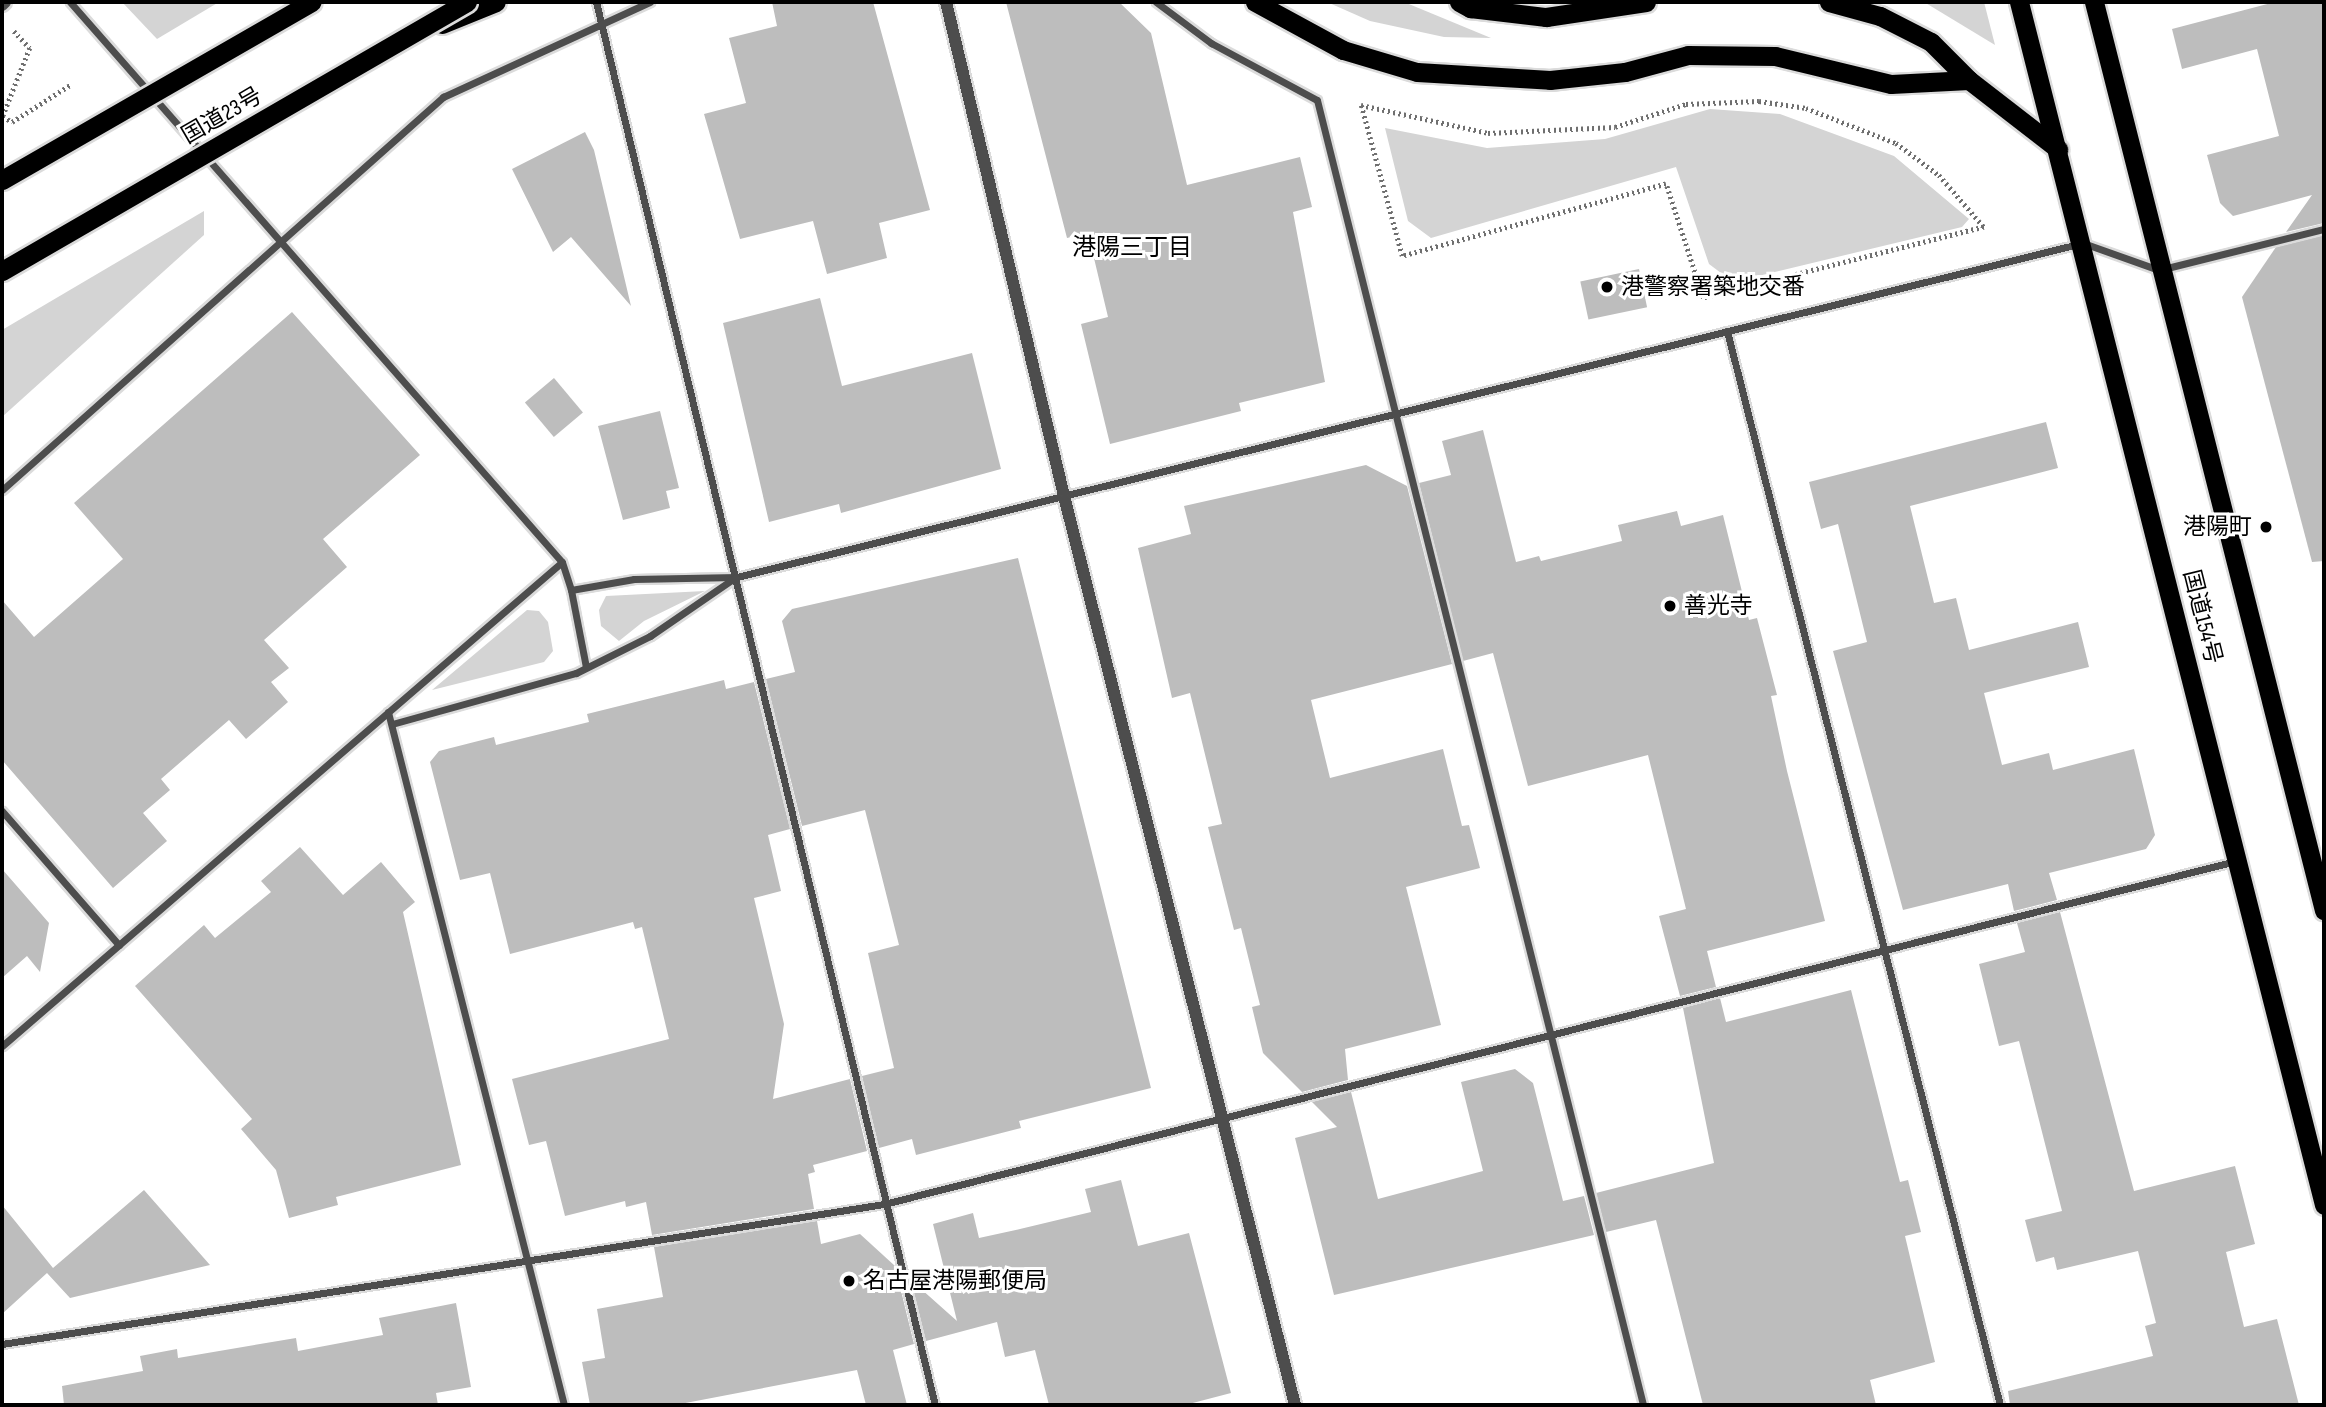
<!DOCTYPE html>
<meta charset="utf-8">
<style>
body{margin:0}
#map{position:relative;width:2326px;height:1407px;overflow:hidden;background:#fff;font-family:"Sofia Sans Condensed","Noto Sans JP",sans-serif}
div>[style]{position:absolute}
.green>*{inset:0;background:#d4d4d4}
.building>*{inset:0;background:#bdbdbd;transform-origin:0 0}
.path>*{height:4.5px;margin-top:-2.25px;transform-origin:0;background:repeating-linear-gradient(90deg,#6f6f6f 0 2px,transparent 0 5.5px)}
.roads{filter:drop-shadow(2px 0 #dbdbdb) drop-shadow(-2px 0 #dbdbdb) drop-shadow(0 2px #dbdbdb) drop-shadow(0 -2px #dbdbdb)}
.minor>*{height:7px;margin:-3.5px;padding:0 3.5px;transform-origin:3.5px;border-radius:3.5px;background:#4d4d4d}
.tertiary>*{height:12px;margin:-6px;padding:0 6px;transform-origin:6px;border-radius:6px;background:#4d4d4d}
.trunk>*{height:19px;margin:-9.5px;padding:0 9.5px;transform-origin:9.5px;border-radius:9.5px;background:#000}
.bridges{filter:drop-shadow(2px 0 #dbdbdb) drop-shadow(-2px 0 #dbdbdb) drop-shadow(0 2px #dbdbdb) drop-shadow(0 -2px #dbdbdb)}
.trunk-bridge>*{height:19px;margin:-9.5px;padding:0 9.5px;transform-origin:9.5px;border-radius:9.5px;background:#000}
.dots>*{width:19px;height:19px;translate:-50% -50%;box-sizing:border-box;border:4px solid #fff;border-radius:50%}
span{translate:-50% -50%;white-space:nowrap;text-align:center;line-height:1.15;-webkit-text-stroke:6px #fff;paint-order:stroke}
.street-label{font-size:23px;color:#000}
.poi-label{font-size:23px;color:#000}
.left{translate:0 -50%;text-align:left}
.right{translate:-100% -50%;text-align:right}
.neighbourhood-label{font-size:24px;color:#000}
.frame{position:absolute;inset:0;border:4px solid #000;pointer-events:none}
</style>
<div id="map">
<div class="green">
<i style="clip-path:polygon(122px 2px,219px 2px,157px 39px)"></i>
<i style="clip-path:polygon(1327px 2px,1404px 2px,1491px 38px,1444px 37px,1370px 21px)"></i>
<i style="clip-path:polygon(1924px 2px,1984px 2px,1995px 45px)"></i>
<i style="clip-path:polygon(1710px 109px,1780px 114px,1894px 156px,1969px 219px,1962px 227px,1733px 282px,1709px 264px,1676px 167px,1431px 238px,1408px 221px,1385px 128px,1487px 148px,1605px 139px)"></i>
<i style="clip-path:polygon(204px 211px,204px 235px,2px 417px,2px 330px)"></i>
<i style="clip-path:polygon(705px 591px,644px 621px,619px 641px,601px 626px,599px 610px,606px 596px)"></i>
<i style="clip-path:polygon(527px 610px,539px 611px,548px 622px,553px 651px,544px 662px,432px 690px)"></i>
</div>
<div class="building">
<i style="clip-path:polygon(772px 2px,873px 2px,930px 210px,879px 223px,887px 258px,827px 274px,813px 221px,740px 239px,704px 114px,746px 103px,729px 38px,777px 26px)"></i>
<i style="clip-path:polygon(1006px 2px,1119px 2px,1151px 33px,1187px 185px,1300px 157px,1312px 207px,1293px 212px,1325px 382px,1239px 403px,1241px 411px,1110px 444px,1081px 324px,1108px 317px,1088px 233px,1067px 238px)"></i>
<i style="clip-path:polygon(2275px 2px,2324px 2px,2324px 223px,2286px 232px,2312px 195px,2233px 216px,2220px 203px,2207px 155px,2279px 136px,2257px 49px,2182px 69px,2172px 29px)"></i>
<i style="clip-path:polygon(585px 132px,594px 150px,631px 306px,571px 237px,553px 252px,512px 169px)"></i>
<i style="clip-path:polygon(2324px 235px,2324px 561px,2312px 562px,2242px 297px,2276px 247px)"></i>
<i style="left:1639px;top:269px;width:39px;height:60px;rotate:78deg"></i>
<i style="clip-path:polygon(820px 298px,842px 386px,972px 353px,1001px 469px,841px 513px,839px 504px,769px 522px,723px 323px)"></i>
<i style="clip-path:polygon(292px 312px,420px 455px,323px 539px,347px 567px,264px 640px,289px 668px,271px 682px,288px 702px,246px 739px,229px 720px,161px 779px,170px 790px,143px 813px,167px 841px,113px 888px,2px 760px,2px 600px,34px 637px,123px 559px,74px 503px)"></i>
<i style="left:554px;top:378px;width:45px;height:38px;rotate:50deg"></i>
<i style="clip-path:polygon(660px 411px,679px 488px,666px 491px,670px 508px,623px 520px,598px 426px)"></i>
<i style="clip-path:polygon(2046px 422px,2058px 468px,1910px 506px,1934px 603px,1956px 598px,1969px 650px,2078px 622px,2089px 667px,1984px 693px,2002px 765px,2049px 753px,2053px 770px,2134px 749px,2155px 835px,2146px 849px,2049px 873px,2057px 900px,2014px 911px,2008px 884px,1903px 910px,1833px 651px,1867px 642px,1838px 524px,1821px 529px,1809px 482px)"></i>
<i style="clip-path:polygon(1483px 430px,1516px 562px,1539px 556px,1541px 561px,1622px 541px,1618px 525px,1677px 511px,1681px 526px,1723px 515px,1749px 620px,1757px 618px,1777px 695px,1771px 696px,1787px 771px,1825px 921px,1707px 951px,1716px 987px,1680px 996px,1659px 916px,1686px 909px,1648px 755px,1528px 786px,1493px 653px,1463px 661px,1419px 483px,1451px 475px,1442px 441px)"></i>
<i style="clip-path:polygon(1366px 465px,1407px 486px,1452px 664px,1311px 700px,1330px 778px,1443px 749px,1462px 826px,1469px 825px,1480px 868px,1406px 887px,1441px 1025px,1345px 1049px,1348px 1080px,1302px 1092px,1263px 1053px,1252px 1007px,1260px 1005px,1241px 928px,1234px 930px,1208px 827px,1222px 824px,1190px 693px,1172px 698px,1138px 548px,1191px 534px,1184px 506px)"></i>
<i style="clip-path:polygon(1018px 558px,1151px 1088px,1019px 1121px,1021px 1128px,916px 1155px,912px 1139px,879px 1148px,862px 1076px,894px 1068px,868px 953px,899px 945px,865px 810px,802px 826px,766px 679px,795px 672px,782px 621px,792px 609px)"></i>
<i style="clip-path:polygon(724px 680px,726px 689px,754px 682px,790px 829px,768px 835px,781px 891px,754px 898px,784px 1024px,773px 1099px,850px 1079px,867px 1151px,813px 1165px,815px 1172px,808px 1174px,814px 1209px,652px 1235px,646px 1202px,626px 1207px,625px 1201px,565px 1216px,546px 1141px,529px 1145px,512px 1079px,669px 1039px,642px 927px,635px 929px,633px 922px,510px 954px,490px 873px,460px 880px,430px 762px,439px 751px,494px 737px,496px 745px,589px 722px,587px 714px)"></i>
<i style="clip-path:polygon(300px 847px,343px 895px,381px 862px,415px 902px,403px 912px,461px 1165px,336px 1197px,338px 1205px,289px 1218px,276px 1170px,241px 1129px,252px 1119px,135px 986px,204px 925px,215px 938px,271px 892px,261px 881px)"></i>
<i style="clip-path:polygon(2px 869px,49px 923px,40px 972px,27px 956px,2px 978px)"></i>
<i style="clip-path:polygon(2060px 912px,2134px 1191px,2235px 1166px,2255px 1244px,2226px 1252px,2244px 1327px,2277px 1319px,2299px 1405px,2010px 1405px,2008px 1391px,2153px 1356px,2145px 1326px,2156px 1323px,2138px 1251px,2057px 1270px,2054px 1257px,2036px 1262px,2025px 1220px,2062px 1211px,2019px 1041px,1999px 1046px,1979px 964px,2025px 952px,2017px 923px)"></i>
<i style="clip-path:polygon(1851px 990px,1900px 1182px,1908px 1180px,1921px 1232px,1905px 1236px,1935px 1362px,1870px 1380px,1876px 1405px,1703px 1405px,1656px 1220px,1606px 1232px,1596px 1193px,1714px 1163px,1683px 1008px,1720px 998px,1726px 1022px)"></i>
<i style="clip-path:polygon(1515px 1069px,1533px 1083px,1563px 1201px,1584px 1196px,1594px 1235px,1334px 1295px,1295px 1138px,1337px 1127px,1312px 1102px,1351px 1092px,1378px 1199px,1483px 1171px,1461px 1082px)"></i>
<i style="clip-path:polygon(1121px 1180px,1138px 1246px,1189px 1233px,1231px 1393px,1185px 1405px,1049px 1405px,1035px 1350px,1005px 1357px,997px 1322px,926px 1341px,911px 1280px,957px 1321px,933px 1224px,973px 1213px,979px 1238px,1020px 1229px,1091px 1212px,1085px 1189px)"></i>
<i style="clip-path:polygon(144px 1190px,210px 1265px,70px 1298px,47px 1273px,2px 1314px,2px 1205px,53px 1268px)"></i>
<i style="clip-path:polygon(817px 1221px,821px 1244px,860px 1234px,895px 1266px,914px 1344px,893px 1350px,907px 1405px,866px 1405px,857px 1370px,675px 1405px,590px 1405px,582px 1362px,605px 1358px,597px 1309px,663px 1297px,654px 1247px)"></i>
<i style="clip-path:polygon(456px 1303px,471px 1387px,436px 1393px,438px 1405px,64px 1405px,62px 1386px,143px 1371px,140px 1356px,177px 1349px,178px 1358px,296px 1338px,298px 1351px,383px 1335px,379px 1318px)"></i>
</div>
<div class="path">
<i style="left:14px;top:31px;width:23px;rotate:47deg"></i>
<i style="left:30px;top:48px;width:73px;rotate:111.7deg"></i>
<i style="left:3px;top:116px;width:11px;rotate:34deg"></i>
<i style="left:12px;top:122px;width:69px;rotate:-32.5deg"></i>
<i style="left:1759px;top:101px;width:48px;rotate:8.5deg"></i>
<i style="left:1806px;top:108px;width:97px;rotate:21.3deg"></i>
<i style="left:1896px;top:143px;width:54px;rotate:36.7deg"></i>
<i style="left:1939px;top:175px;width:69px;rotate:49.1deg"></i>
<i style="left:1984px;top:227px;width:290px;rotate:165.8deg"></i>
<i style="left:1703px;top:298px;width:120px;rotate:-108deg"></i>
<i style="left:1666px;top:184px;width:274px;rotate:164.7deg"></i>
<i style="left:1402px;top:256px;width:156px;rotate:-105.2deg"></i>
<i style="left:1361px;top:105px;width:130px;rotate:12.4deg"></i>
<i style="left:1488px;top:133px;width:127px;rotate:-2.7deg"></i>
<i style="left:1615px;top:127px;width:75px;rotate:-17.9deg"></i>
<i style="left:1686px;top:104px;width:73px;rotate:-2.4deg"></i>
</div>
<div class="roads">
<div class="minor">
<i style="left:70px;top:2px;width:745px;rotate:48.7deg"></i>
<i style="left:562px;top:562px;width:29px;rotate:72deg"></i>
<i style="left:571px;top:590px;width:64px;rotate:-9.9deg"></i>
<i style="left:634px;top:579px;width:103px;rotate:-1.1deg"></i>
<i style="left:737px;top:577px;width:1387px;rotate:-13.94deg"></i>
<i style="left:2083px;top:243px;width:81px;rotate:19.6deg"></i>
<i style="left:2159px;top:270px;width:170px;rotate:-14deg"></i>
<i style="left:596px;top:2px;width:1443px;rotate:76.42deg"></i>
<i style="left:1156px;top:2px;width:69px;rotate:36.7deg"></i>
<i style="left:1211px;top:43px;width:120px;rotate:28.3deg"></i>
<i style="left:1317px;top:100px;width:1345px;rotate:75.97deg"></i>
<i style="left:1727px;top:331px;width:1108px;rotate:75.74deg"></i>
<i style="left:2px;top:490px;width:591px;rotate:-41.71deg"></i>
<i style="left:443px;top:97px;width:228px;rotate:-24.7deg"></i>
<i style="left:571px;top:590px;width:78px;rotate:79deg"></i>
<i style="left:388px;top:712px;width:715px;rotate:75.75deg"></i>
<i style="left:392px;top:724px;width:191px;rotate:-15.5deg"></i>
<i style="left:576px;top:673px;width:83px;rotate:-26.6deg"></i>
<i style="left:650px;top:636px;width:104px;rotate:-34.5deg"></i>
<i style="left:2px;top:811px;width:178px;rotate:48.9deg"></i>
<i style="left:2px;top:1046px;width:740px;rotate:-40.84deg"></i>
<i style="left:2px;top:1344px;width:893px;rotate:-9.02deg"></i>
<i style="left:884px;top:1204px;width:1395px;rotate:-14.24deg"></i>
</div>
<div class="tertiary">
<i style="left:946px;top:2px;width:512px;rotate:76.56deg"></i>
<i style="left:1065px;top:500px;width:934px;rotate:75.74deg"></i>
<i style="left:2px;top:5px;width:4px;rotate:-45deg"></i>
</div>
<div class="trunk">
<i style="left:1255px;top:2px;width:100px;rotate:28.6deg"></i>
<i style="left:1343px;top:50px;width:77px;rotate:16.6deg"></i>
<i style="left:1417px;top:72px;width:133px;rotate:3.4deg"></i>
<i style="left:1550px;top:80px;width:75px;rotate:-6.1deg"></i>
<i style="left:1625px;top:72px;width:65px;rotate:-15.1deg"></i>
<i style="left:1688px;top:55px;width:87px;rotate:0.7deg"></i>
<i style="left:1775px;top:56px;width:119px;rotate:13.6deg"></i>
<i style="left:1891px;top:84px;width:78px;rotate:-2.9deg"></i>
<i style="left:1459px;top:2px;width:13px;rotate:29deg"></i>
<i style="left:1470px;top:8px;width:77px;rotate:6.8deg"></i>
<i style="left:1546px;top:17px;width:101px;rotate:-8.5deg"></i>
<i style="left:1829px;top:2px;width:53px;rotate:15.4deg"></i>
<i style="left:1880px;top:16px;width:57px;rotate:27deg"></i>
<i style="left:1931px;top:42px;width:54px;rotate:45deg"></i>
<i style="left:1969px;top:80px;width:113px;rotate:37.8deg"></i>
<i style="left:2019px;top:2px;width:1241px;rotate:75.77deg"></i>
<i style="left:2094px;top:2px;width:937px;rotate:75.79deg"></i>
<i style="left:442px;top:24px;width:58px;rotate:-22.2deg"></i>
</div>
</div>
<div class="bridges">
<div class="trunk-bridge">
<i style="left:2px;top:180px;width:357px;rotate:-29.9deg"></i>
<i style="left:2px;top:271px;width:537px;rotate:-30.05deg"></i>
</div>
</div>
<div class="dots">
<i style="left:1607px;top:287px;background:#000"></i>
<i style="left:2266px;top:527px;background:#000"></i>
<i style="left:1670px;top:606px;background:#000"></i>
<i style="left:849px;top:1281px;background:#000"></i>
</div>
<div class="street-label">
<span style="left:222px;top:116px;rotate:-30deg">国道23号</span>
<span style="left:2202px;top:617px;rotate:76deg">国道154号</span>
</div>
<div class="poi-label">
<span class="left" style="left:1621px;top:287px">港警察署築地交番</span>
<span class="right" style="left:2252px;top:527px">港陽町</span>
<span class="left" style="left:1684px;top:606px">善光寺</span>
<span class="left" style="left:863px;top:1281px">名古屋港陽郵便局</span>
</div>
<div class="neighbourhood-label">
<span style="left:1132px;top:248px">港陽三丁目</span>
</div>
<div class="frame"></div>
</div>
